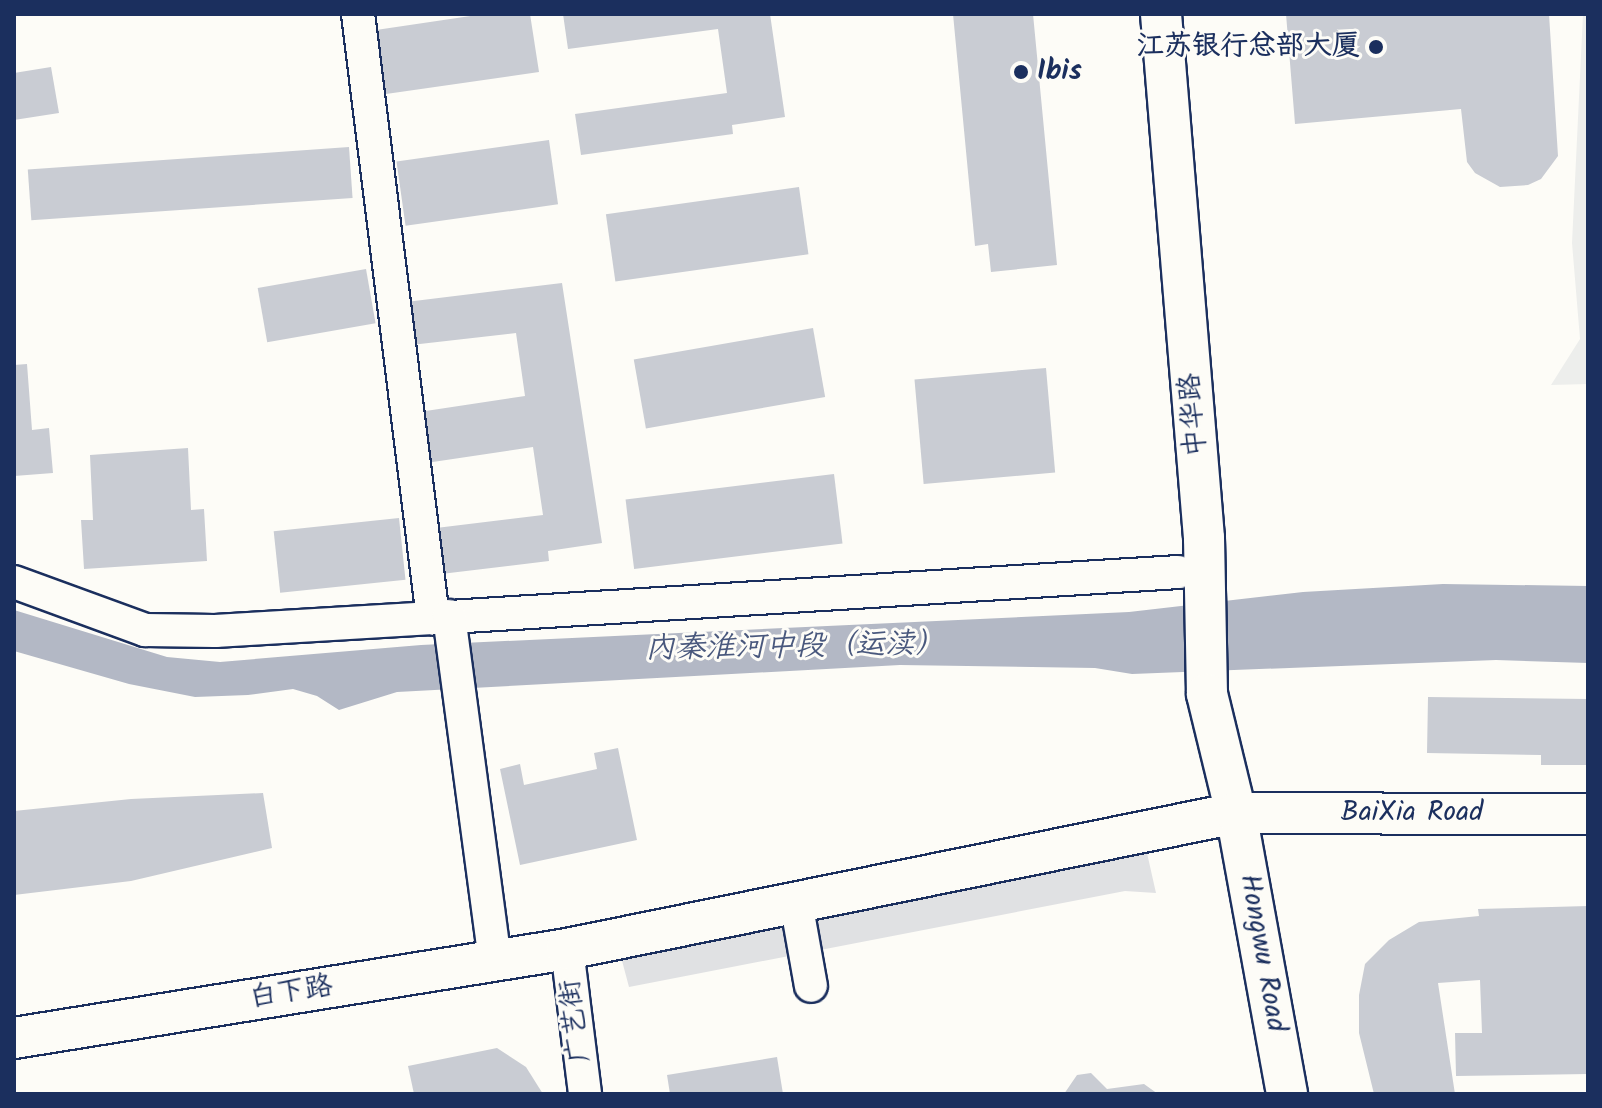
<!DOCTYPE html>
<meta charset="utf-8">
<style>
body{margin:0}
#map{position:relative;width:1602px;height:1108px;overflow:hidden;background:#fdfcf7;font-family:Kalam,"LXGW WenKai TC",sans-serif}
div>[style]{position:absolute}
.built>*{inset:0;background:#edeeec}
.green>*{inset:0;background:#e0e1e3}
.water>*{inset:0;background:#b3b8c5}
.building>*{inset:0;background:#c9ccd3;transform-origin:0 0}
.roads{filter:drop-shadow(2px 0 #1b2f5e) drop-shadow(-2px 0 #1b2f5e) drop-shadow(0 2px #1b2f5e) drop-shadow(0 -2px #1b2f5e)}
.minor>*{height:32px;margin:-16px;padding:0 16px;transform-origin:16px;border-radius:16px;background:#fdfcf7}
.major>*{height:40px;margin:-20px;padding:0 20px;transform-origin:20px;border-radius:20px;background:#fdfcf7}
.dots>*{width:22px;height:22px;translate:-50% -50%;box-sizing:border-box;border:4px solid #fdfcf7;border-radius:50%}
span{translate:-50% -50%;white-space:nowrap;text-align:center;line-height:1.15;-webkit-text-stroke:6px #fdfcf7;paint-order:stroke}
.poi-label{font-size:28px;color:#1b2f5e;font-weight:700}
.right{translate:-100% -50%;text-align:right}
.left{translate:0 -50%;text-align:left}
.street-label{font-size:28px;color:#1b2f5e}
.water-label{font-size:30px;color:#49587d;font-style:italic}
.frame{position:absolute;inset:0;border:16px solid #1b2f5e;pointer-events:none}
</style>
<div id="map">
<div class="built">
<i style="clip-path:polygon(1583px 14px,1588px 14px,1588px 384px,1551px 385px,1580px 339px,1572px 243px)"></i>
</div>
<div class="green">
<i style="clip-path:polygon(1147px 853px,1156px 893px,1125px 891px,629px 987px,621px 957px)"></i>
</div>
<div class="water">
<i style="clip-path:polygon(1443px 584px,1588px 586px,1588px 663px,1496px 660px,1132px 674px,1095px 668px,900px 665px,397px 692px,339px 710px,317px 696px,293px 689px,248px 695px,195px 697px,129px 684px,14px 651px,14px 610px,167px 657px,220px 662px,421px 645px,1129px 612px,1303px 592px)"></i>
</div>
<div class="building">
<i style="clip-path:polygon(484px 14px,530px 14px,539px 72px,386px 94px,376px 30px)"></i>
<i style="clip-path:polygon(563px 14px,770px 14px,785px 117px,732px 125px,733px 134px,581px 155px,575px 114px,727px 93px,718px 29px,568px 49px)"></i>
<i style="clip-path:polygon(953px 14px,1033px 14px,1057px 265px,991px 272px,988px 244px,975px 246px)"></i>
<i style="clip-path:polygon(1286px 14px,1549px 14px,1558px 156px,1541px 179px,1528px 185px,1500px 187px,1475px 173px,1467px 162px,1461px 109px,1295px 124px)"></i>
<i style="clip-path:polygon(51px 67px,59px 113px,14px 120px,14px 73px)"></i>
<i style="left:549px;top:140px;width:65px;height:154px;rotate:82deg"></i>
<i style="left:349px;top:147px;width:51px;height:322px;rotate:86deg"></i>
<i style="left:799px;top:187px;width:68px;height:195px;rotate:82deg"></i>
<i style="left:366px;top:269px;width:55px;height:110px;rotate:80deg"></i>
<i style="clip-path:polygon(562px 283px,602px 543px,548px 551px,549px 561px,441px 574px,436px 528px,543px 515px,533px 447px,426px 463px,419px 412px,525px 396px,516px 333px,411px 345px,406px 302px)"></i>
<i style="left:813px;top:328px;width:70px;height:182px;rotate:80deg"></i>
<i style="clip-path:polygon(27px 364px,32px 430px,49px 428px,53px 473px,14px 476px,14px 365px)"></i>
<i style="left:1046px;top:368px;width:105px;height:132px;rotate:85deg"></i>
<i style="clip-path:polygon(188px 448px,191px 510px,204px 509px,207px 561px,84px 569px,81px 520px,93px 520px,90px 455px)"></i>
<i style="left:834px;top:474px;width:70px;height:210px;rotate:83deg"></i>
<i style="left:399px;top:518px;width:62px;height:126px;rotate:84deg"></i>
<i style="clip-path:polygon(1428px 697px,1588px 699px,1588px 765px,1541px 765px,1541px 755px,1427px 753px)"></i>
<i style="clip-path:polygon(618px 748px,637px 840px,520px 865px,500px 769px,520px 764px,524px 785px,597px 769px,594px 753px)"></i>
<i style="clip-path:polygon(263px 793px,272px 848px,131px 881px,14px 895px,14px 811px,131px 799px)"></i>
<i style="clip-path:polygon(1588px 906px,1588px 1074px,1456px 1076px,1455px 1033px,1482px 1033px,1480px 980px,1438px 983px,1455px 1094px,1374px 1094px,1359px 1033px,1359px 995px,1365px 964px,1389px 940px,1419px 922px,1479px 916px,1478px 909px)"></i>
<i style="clip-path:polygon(497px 1048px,526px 1067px,543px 1094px,414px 1094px,408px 1066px)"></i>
<i style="clip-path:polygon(777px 1057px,783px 1094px,670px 1094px,667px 1075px)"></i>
<i style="clip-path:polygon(1091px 1073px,1107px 1089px,1144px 1084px,1158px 1094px,1064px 1094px,1077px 1075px)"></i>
</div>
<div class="roads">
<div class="minor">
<i style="left:358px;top:14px;width:609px;rotate:82.92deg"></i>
<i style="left:433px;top:618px;width:747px;rotate:-3.53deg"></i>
<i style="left:14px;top:582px;width:140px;rotate:20.1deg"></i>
<i style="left:145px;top:630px;width:70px;rotate:0.8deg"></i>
<i style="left:215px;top:631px;width:218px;rotate:-3.4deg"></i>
<i style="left:449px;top:616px;width:347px;rotate:82.4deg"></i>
<i style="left:796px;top:902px;width:85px;rotate:79.9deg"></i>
<i style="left:567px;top:949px;width:146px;rotate:82.9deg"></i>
</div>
<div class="major">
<i style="left:1161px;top:14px;width:526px;rotate:85.31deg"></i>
<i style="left:1204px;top:538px;width:156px;rotate:88.9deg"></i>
<i style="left:1207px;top:694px;width:122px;rotate:76.3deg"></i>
<i style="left:1236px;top:813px;width:286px;rotate:79.7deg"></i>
<i style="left:14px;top:1038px;width:560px;rotate:-9.14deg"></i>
<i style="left:567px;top:949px;width:683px;rotate:-11.49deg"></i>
<i style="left:1236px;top:813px;width:352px;rotate:0.2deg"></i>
</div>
</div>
<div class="dots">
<i style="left:1376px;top:47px;background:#1b2f5e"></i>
<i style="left:1021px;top:72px;background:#1b2f5e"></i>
</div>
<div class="poi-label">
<span class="right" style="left:1360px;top:47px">江苏银行总部大厦</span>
<span class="left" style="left:1037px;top:72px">Ibis</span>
</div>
<div class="street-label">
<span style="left:1194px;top:415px;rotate:-95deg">中华路</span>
<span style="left:1412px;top:813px">BaiXia Road</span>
<span style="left:1262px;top:953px;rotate:80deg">Hongwu Road</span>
<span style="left:291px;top:993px;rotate:-9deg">白下路</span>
<span style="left:576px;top:1021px;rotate:-97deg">广艺街</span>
</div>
<div class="water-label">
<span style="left:795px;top:647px;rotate:-1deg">内秦淮河中段（运渎）</span>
</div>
<div class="frame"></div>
</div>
